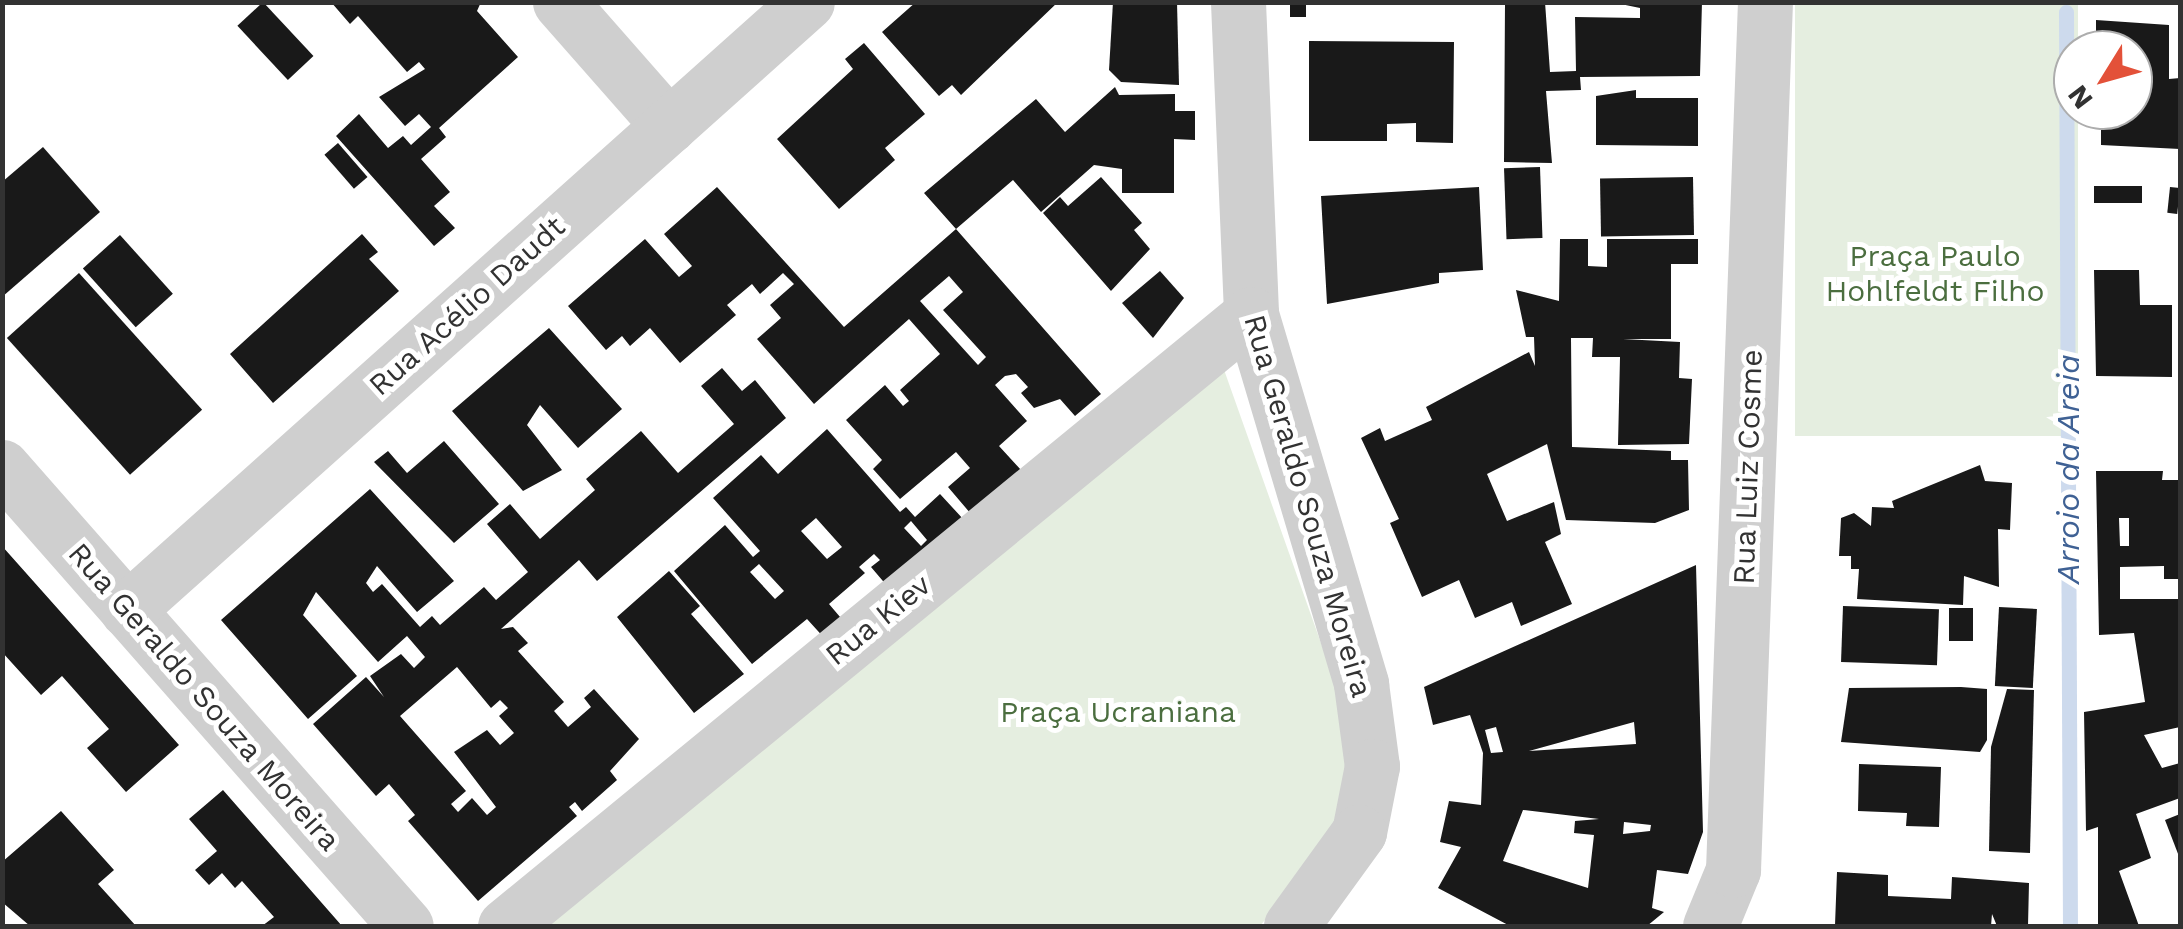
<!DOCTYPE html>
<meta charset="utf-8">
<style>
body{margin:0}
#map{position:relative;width:2183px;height:929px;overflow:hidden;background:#fff;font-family:"Work Sans",sans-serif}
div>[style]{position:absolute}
.green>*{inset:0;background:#e5eee0;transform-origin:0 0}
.stream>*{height:15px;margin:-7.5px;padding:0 7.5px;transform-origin:7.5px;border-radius:7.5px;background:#cddaed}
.building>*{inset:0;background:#191919;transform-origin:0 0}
.minor>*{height:55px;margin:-27.5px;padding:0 27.5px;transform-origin:27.5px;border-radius:27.5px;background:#cfcfcf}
span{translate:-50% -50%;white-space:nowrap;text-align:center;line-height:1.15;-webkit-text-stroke:10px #fff;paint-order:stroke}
.park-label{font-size:30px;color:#4b6e3f}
.street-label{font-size:30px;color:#323232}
.water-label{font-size:32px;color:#3f6194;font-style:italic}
.frame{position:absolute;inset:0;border:5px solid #323232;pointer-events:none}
.north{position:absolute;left:2053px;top:30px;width:100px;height:100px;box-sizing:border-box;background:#fff;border:2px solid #adadad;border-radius:50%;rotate:233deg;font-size:28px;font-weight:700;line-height:40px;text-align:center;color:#323232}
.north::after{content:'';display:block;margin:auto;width:35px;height:45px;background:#e35139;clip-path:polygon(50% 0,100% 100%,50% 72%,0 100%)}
</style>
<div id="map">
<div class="green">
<i style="left:1795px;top:3px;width:283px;height:433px"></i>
<i style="clip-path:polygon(1217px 350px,1344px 708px,1353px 780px,1343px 824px,1260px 926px,529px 926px)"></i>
</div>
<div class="stream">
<i style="left:2066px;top:12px;width:914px;rotate:89.75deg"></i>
</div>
<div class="building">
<i style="left:263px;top:2px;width:74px;height:35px;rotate:47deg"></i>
<i style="clip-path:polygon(331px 2px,481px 2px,477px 11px,518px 57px,439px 128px,446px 137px,421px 159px,450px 192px,434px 206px,455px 228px,434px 246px,336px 136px,359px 114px,388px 148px,403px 136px,411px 145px,431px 127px,419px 114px,405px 126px,379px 97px,425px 69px,419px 62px,407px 72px,358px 16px,350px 24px)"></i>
<i style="clip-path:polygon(916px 2px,1058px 2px,961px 95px,952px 85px,939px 96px,882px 32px)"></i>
<i style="clip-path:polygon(1113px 2px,1177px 2px,1179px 85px,1121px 82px,1109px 70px)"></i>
<i style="left:1290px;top:2px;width:16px;height:15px"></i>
<i style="clip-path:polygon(1505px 2px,1545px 2px,1550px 72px,1576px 71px,1575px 17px,1640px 18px,1640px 8px,1611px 2px,1702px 2px,1700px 76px,1580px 77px,1581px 90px,1546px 91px,1552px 163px,1504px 162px)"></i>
<i style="clip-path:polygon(2096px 20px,2169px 25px,2169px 79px,2180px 78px,2180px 149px,2101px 145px,2101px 110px,2133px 110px,2133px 50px,2096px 50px)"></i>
<i style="clip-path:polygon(1309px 41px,1454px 42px,1453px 143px,1416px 142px,1416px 123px,1387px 124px,1387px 141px,1309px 141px)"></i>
<i style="clip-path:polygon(864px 43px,925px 114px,885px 148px,895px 160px,839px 209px,777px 139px,853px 69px,845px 59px)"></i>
<i style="clip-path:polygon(1115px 87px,1119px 95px,1175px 94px,1175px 111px,1195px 111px,1195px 140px,1174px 139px,1174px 193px,1122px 193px,1122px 169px,1094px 165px,1041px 212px,1013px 180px,956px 229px,924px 193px,1036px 99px,1065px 132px)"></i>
<i style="clip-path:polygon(1636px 90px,1636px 98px,1698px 98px,1698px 146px,1596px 145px,1596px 96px)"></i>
<i style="left:338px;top:143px;width:45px;height:18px;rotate:49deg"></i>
<i style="clip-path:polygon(43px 147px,100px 212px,2px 297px,2px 182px)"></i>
<i style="left:1540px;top:167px;width:71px;height:36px;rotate:88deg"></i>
<i style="clip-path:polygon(1101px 177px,1142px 223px,1134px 230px,1150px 249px,1111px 291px,1043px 213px,1060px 197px,1068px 206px)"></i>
<i style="left:1693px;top:177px;width:58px;height:93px;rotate:89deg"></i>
<i style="left:2094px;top:186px;width:48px;height:17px"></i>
<i style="clip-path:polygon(evenodd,717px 187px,844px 327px,956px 229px,1101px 394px,1075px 416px,1060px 399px,1034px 408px,1021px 393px,1028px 387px,1016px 374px,1005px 376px,995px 385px,1027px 421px,999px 446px,1021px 470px,971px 514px,948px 487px,970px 468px,956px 452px,900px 499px,873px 469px,882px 460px,846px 420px,885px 385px,903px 406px,909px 401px,900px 390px,940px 354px,909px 319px,814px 404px,757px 339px,781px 318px,770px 305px,794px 284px,783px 273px,760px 294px,752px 284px,727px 305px,736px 315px,680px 363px,650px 328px,630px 346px,622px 336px,606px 350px,568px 306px,645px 239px,679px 277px,692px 266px,664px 234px,717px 187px,949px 276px,963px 292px,943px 310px,986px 357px,978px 365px,920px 301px,949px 276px)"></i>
<i style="clip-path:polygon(1479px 187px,1483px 270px,1439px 273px,1439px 283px,1327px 304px,1321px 196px)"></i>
<i style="left:2170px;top:187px;width:10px;height:26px;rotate:6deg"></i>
<i style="clip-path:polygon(362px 234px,378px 252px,369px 259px,399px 291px,273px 403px,230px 354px)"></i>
<i style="left:120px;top:235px;width:79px;height:50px;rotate:48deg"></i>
<i style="clip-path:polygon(1560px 239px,1588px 239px,1588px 266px,1607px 267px,1607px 239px,1698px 239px,1698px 264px,1671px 264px,1671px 339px,1623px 339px,1680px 342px,1679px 378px,1692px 379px,1689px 444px,1618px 445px,1620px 357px,1592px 357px,1593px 338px,1571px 338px,1572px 447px,1671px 451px,1671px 460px,1688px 460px,1689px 510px,1655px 523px,1566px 520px,1547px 444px,1487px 474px,1507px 521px,1554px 502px,1561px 534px,1545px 542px,1572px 604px,1521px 626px,1512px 602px,1475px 618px,1459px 580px,1422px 597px,1390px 523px,1399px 519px,1361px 438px,1380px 428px,1385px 441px,1432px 420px,1426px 407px,1529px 352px,1535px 366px,1534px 337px,1526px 337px,1516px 290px,1559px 301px)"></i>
<i style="clip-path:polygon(2094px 270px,2139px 270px,2140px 305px,2172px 305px,2172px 377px,2096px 376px)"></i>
<i style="clip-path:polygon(1160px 271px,1184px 298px,1153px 338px,1122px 303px)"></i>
<i style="left:79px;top:273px;width:184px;height:97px;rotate:48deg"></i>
<i style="clip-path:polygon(549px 328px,622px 409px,578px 448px,540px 405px,527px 425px,562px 470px,523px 491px,452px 411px)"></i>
<i style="clip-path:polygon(evenodd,722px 368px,742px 391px,755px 380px,786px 418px,597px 581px,579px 560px,501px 629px,513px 627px,528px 643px,518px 651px,564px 702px,554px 711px,568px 727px,591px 707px,584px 698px,594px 689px,639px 739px,610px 771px,617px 780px,582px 811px,575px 802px,569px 807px,577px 816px,478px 901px,408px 821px,415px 815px,389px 784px,376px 796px,313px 724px,366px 677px,384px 697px,370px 676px,401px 654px,414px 668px,425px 657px,407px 636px,378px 662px,316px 592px,303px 615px,357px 676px,308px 719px,221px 620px,370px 489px,454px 581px,417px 612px,377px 566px,366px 583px,373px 592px,382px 584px,420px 627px,432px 616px,440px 625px,484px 587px,496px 600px,528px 572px,487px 524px,510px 504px,540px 539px,595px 490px,586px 479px,641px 431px,678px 473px,734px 424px,701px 386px,722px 368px,457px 667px,491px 708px,500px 700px,508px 708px,499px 716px,514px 733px,500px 745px,487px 730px,454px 752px,496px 807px,487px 815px,472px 798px,458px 812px,451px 804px,466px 791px,400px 716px,457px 667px)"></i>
<i style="clip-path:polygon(evenodd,827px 429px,900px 512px,906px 507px,915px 517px,940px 494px,964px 520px,888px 587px,871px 567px,880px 560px,874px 554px,859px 567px,865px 573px,829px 604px,846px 624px,827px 641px,807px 619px,752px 664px,674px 571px,725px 525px,753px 557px,760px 551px,713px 498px,761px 455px,778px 474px,827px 429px,816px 518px,842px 547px,827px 559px,801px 531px,816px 518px,827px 429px,911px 521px,927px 540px,921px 546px,904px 528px,911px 521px,827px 429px,759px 564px,784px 591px,775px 599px,750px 572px,759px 564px)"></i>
<i style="clip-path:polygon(444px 441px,499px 504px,454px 543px,374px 462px,388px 451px,407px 473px)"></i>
<i style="clip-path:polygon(1980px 465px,1985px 481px,2012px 483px,2010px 530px,1998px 529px,1999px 587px,1964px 576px,1963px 605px,1857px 599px,1859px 569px,1851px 569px,1851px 556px,1839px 556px,1841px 518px,1854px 513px,1871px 526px,1872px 507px,1894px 508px,1892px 501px)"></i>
<i style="clip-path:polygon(evenodd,2096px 471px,2163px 471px,2162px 480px,2180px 480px,2180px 579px,2164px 579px,2164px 566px,2120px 567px,2120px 599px,2180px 599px,2180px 727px,2144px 735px,2162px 768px,2180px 763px,2180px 798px,2136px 814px,2151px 858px,2119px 871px,2139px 926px,2098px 926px,2098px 827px,2086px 831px,2084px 712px,2145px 702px,2134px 633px,2099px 635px,2096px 471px,2119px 518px,2129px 518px,2129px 546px,2120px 546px,2119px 518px)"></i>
<i style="clip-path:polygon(2px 546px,179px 745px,126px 792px,87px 748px,109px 729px,62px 676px,41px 695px,2px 652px)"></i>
<i style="clip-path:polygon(evenodd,1696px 565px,1703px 832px,1688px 874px,1657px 870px,1652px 908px,1664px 912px,1647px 926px,1510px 926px,1438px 888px,1461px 847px,1440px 842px,1449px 801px,1481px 805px,1483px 753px,1470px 715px,1433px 725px,1424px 687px,1696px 565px,1634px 722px,1636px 744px,1529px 751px,1634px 722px,1696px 565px,1496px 727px,1503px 752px,1491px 753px,1485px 730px,1496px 727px,1696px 565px,1523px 810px,1599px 819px,1575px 821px,1574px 833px,1594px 835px,1588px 888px,1503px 861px,1523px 810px,1696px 565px,1624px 822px,1651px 825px,1650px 831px,1623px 834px,1624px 822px)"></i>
<i style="clip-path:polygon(669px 571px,700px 606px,691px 614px,744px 674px,694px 713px,617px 617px)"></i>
<i style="left:1843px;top:606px;width:96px;height:56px;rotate:2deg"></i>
<i style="left:1999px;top:607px;width:38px;height:79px;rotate:3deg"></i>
<i style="left:1949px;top:608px;width:24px;height:33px"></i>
<i style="clip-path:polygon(1961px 687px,1987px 689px,1987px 740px,1980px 752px,1841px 742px,1849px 688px)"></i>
<i style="clip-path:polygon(2007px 689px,2034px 690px,2030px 853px,1989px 851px,1991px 747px)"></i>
<i style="clip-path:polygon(1859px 764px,1941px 767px,1939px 827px,1906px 826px,1907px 813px,1858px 811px)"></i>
<i style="clip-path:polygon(223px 790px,342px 926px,262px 926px,274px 917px,242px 881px,235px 888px,222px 873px,209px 885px,195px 870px,217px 851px,189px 819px)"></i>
<i style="clip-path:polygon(61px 811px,114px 870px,98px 884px,136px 926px,30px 926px,2px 902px,2px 862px)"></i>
<i style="clip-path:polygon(2180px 814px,2180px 859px,2165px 820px)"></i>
<i style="clip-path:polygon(1837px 872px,1888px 875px,1888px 896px,1951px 899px,1952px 877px,2029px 883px,2028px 926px,1997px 926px,1992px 914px,1991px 926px,1835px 925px)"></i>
</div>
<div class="minor">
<i style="left:560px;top:2px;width:165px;rotate:48.7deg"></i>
<i style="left:1238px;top:2px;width:312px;rotate:87.6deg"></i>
<i style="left:1251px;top:314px;width:386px;rotate:73.4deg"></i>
<i style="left:1361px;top:684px;width:83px;rotate:82.4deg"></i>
<i style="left:1372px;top:766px;width:67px;rotate:101.1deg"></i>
<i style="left:1359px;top:832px;width:116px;rotate:125.9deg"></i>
<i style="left:2px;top:467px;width:611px;rotate:48.65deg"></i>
<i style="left:127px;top:610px;width:912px;rotate:-41.8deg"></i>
<i style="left:505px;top:926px;width:965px;rotate:-39.36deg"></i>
<i style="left:1710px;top:926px;width:61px;rotate:-67.7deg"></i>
<i style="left:1733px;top:870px;width:869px;rotate:-87.89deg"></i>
</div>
<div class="park-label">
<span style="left:1935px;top:273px">Praça Paulo<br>Hohlfeldt Filho</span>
<span style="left:1118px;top:712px">Praça Ucraniana</span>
</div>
<div class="street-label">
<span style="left:467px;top:306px;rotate:-42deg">Rua Acélio Daudt</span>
<span style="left:1748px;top:467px;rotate:-88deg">Rua Luiz Cosme</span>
<span style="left:1308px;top:506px;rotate:74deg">Rua Geraldo Souza Moreira</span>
<span style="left:878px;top:620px;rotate:-39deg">Rua Kiev</span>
<span style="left:204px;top:697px;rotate:49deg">Rua Geraldo Souza Moreira</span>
</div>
<div class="water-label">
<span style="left:2068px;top:469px;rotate:-90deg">Arroio da Areia</span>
</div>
<div class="frame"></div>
<div class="north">N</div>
</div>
